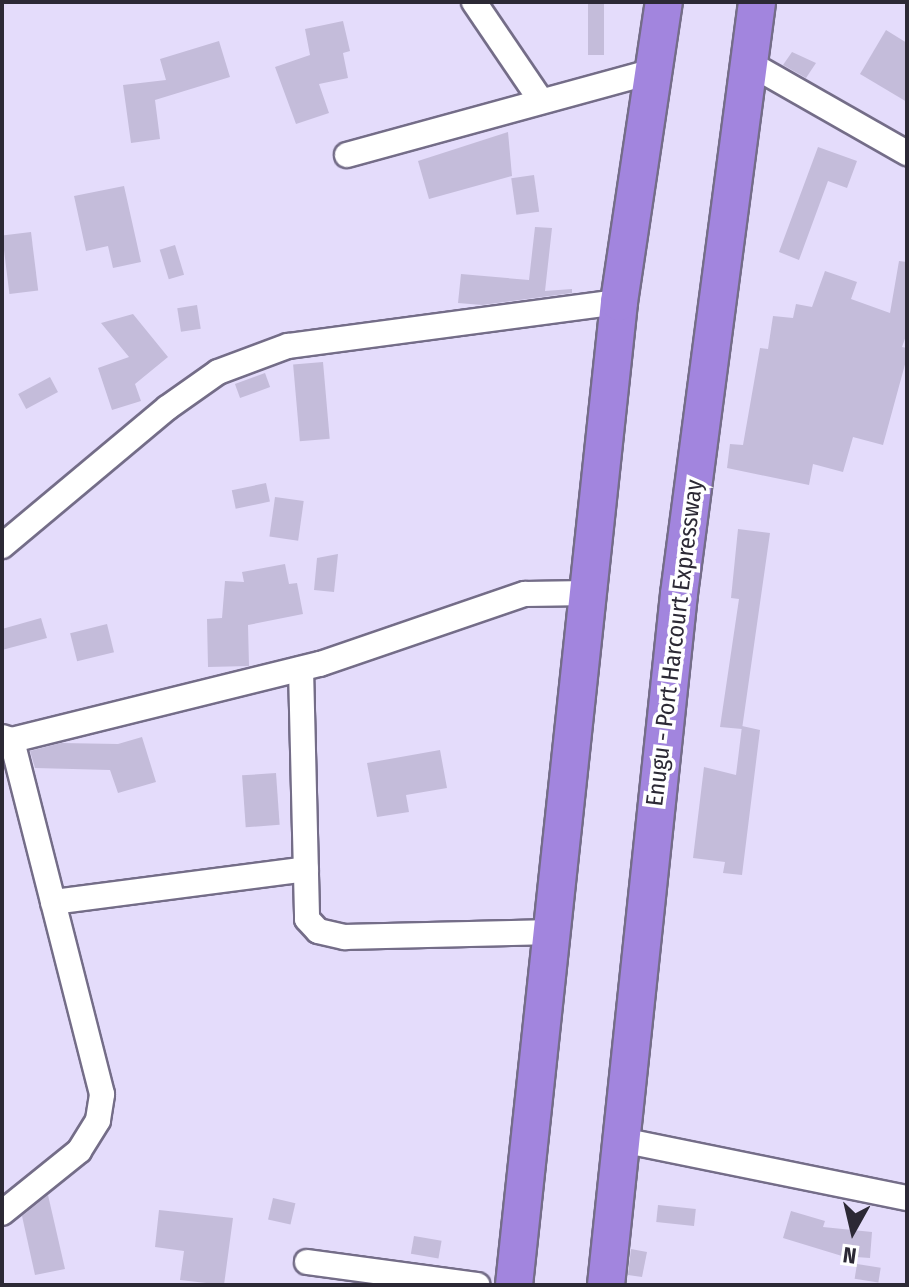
<!DOCTYPE html>
<style>
body{margin:0}
#map{position:relative;width:909px;height:1287px;overflow:hidden;background:#e4dcfb;font-family:"Fira Sans Condensed",sans-serif}
div>[style]{position:absolute}
.building>*{inset:0;background:#c4bcda;transform-origin:0 0}
.roads{filter:drop-shadow(2px 0 #746d88) drop-shadow(-2px 0 #746d88) drop-shadow(0 2px #746d88) drop-shadow(0 -2px #746d88)}
.minor>*{height:24px;margin:-12px;padding:0 12px;transform-origin:12px;border-radius:12px;background:#fff}
.highway>*{height:36px;margin:-18px;padding:0 18px;transform-origin:18px;border-radius:18px;background:#a285de}
span{translate:-50% -50%;white-space:nowrap;text-align:center;line-height:1.15;-webkit-text-stroke:7px #fff;paint-order:stroke}
.street-label{font-size:24px;color:#2c2935}
.frame{position:absolute;inset:0;border:4px solid #2c2935;pointer-events:none}
.north{position:absolute;left:813px;top:1191px;width:80px;height:80px;-webkit-text-stroke:6px #fff;paint-order:stroke;rotate:188deg;font-size:22px;font-weight:700;line-height:32px;text-align:center;color:#2c2935}
.north::after{content:'';display:block;margin:auto;width:28px;height:36px;background:#2c2935;clip-path:polygon(50% 0,100% 100%,50% 72%,0 100%)}
</style>
<div id="map">
<div class="building">
<i style="left:588px;top:2px;width:16px;height:53px"></i>
<i style="clip-path:polygon(343px 21px,350px 51px,343px 53px,348px 78px,319px 84px,329px 113px,296px 124px,275px 67px,310px 55px,305px 29px)"></i>
<i style="clip-path:polygon(886px 30px,907px 43px,907px 102px,860px 74px)"></i>
<i style="clip-path:polygon(219px 41px,230px 77px,155px 100px,160px 139px,131px 143px,123px 85px,166px 80px,160px 59px)"></i>
<i style="clip-path:polygon(792px 52px,816px 63px,806px 78px,783px 65px)"></i>
<i style="clip-path:polygon(508px 132px,512px 176px,429px 199px,418px 161px)"></i>
<i style="clip-path:polygon(818px 147px,857px 161px,847px 188px,828px 181px,799px 260px,779px 252px)"></i>
<i style="left:534px;top:175px;width:37px;height:23px;rotate:82deg"></i>
<i style="clip-path:polygon(124px 186px,141px 262px,113px 268px,108px 246px,86px 251px,74px 196px)"></i>
<i style="clip-path:polygon(535px 227px,552px 228px,545px 291px,572px 289px,572px 293px,482px 305px,458px 303px,461px 274px,529px 280px)"></i>
<i style="left:31px;top:232px;width:59px;height:29px;rotate:83deg"></i>
<i style="left:175px;top:245px;width:31px;height:16px;rotate:73deg"></i>
<i style="clip-path:polygon(899px 261px,907px 262px,907px 333px,902px 347px,907px 348px,907px 357px,883px 445px,853px 437px,843px 472px,813px 464px,809px 485px,727px 468px,730px 444px,743px 445px,760px 348px,768px 349px,773px 316px,793px 318px,796px 304px,812px 307px,825px 271px,857px 282px,851px 299px,890px 313px)"></i>
<i style="left:197px;top:305px;width:24px;height:20px;rotate:81deg"></i>
<i style="clip-path:polygon(133px 314px,168px 357px,135px 384px,141px 401px,112px 410px,98px 368px,129px 357px,101px 323px)"></i>
<i style="left:323px;top:362px;width:77px;height:30px;rotate:85deg"></i>
<i style="left:265px;top:373px;width:15px;height:32px;rotate:70deg"></i>
<i style="left:50px;top:377px;width:17px;height:36px;rotate:62deg"></i>
<i style="left:266px;top:483px;width:19px;height:35px;rotate:78deg"></i>
<i style="left:275px;top:497px;width:29px;height:40px;rotate:8deg"></i>
<i style="clip-path:polygon(738px 529px,770px 533px,742px 729px,720px 727px,739px 599px,731px 598px)"></i>
<i style="clip-path:polygon(338px 554px,334px 592px,314px 590px,317px 558px)"></i>
<i style="clip-path:polygon(285px 564px,289px 584px,297px 583px,303px 614px,248px 625px,249px 666px,208px 667px,207px 619px,222px 618px,225px 581px,244px 582px,242px 572px)"></i>
<i style="clip-path:polygon(41px 618px,47px 638px,2px 650px,2px 629px)"></i>
<i style="left:107px;top:624px;width:29px;height:38px;rotate:76deg"></i>
<i style="clip-path:polygon(742px 726px,760px 730px,742px 875px,723px 873px,725px 862px,693px 858px,704px 767px,736px 775px)"></i>
<i style="clip-path:polygon(142px 737px,156px 782px,118px 793px,110px 770px,35px 768px,30px 751px,61px 743px,118px 744px)"></i>
<i style="clip-path:polygon(440px 750px,447px 788px,406px 795px,409px 812px,377px 817px,367px 763px)"></i>
<i style="left:276px;top:773px;width:52px;height:34px;rotate:86deg"></i>
<i style="clip-path:polygon(48px 1195px,65px 1269px,35px 1275px,22px 1216px)"></i>
<i style="left:273px;top:1198px;width:23px;height:22px;rotate:13deg"></i>
<i style="left:658px;top:1205px;width:38px;height:17px;rotate:6deg"></i>
<i style="clip-path:polygon(159px 1210px,233px 1218px,224px 1285px,180px 1280px,184px 1251px,155px 1247px)"></i>
<i style="clip-path:polygon(791px 1211px,825px 1221px,823px 1227px,872px 1232px,870px 1258px,842px 1256px,783px 1238px)"></i>
<i style="left:414px;top:1236px;width:28px;height:18px;rotate:10deg"></i>
<i style="clip-path:polygon(631px 1249px,647px 1252px,642px 1277px,628px 1275px)"></i>
<i style="left:857px;top:1264px;width:24px;height:15px;rotate:9deg"></i>
</div>
<div class="roads">
<div class="minor">
<i style="left:474px;top:2px;width:117px;rotate:55.8deg"></i>
<i style="left:749px;top:63px;width:182px;rotate:29.7deg"></i>
<i style="left:347px;top:155px;width:318px;rotate:-15.3deg"></i>
<i style="left:2px;top:546px;width:215px;rotate:-39.9deg"></i>
<i style="left:167px;top:408px;width:62px;rotate:-35.2deg"></i>
<i style="left:218px;top:372px;width:75px;rotate:-20.4deg"></i>
<i style="left:288px;top:346px;width:334px;rotate:-7.6deg"></i>
<i style="left:301px;top:669px;width:250px;rotate:88.6deg"></i>
<i style="left:307px;top:919px;width:16px;rotate:47deg"></i>
<i style="left:318px;top:931px;width:28px;rotate:13deg"></i>
<i style="left:345px;top:937px;width:207px;rotate:-1.4deg"></i>
<i style="left:2px;top:737px;width:10px;rotate:17deg"></i>
<i style="left:12px;top:740px;width:317px;rotate:-13.9deg"></i>
<i style="left:320px;top:664px;width:217px;rotate:-18.9deg"></i>
<i style="left:525px;top:594px;width:63px;rotate:-0.9deg"></i>
<i style="left:53px;top:902px;width:255px;rotate:-7.4deg"></i>
<i style="left:621px;top:1140px;width:292px;rotate:11.5deg"></i>
<i style="left:2px;top:1213px;width:99px;rotate:-38.8deg"></i>
<i style="left:79px;top:1151px;width:36px;rotate:-58deg"></i>
<i style="left:98px;top:1120px;width:26px;rotate:-81deg"></i>
<i style="left:102px;top:1094px;width:365px;rotate:-104.3deg"></i>
<i style="left:307px;top:1262px;width:172px;rotate:7.7deg"></i>
</div>
<div class="highway">
<i style="left:514px;top:1285px;width:989px;rotate:-83.9deg"></i>
<i style="left:619px;top:302px;width:303px;rotate:-81.5deg"></i>
<i style="left:606px;top:1285px;width:695px;rotate:-83.97deg"></i>
<i style="left:679px;top:594px;width:597px;rotate:-82.49deg"></i>
</div>
</div>
<div class="street-label">
<span style="left:675px;top:643px;rotate:-83deg">Enugu - Port Harcourt Expressway</span>
</div>
<div class="frame"></div>
<div class="north">N</div>
</div>
